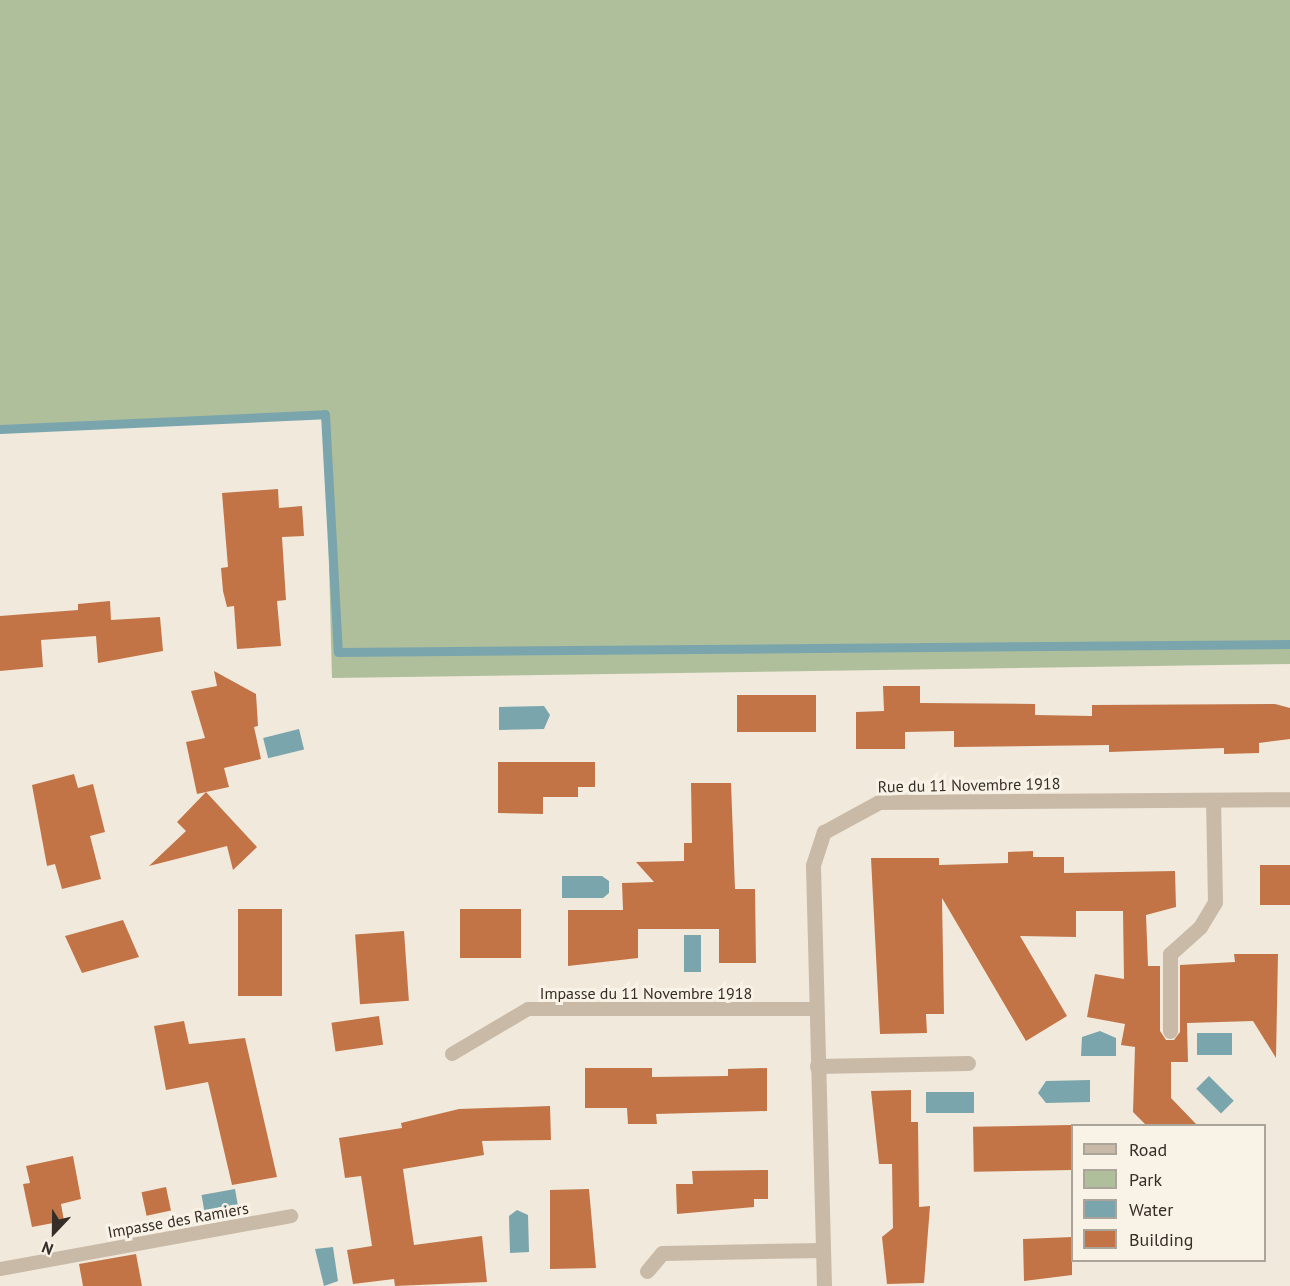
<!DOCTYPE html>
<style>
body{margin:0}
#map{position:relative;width:1290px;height:1286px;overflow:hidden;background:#f1e9db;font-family:"PT Sans",sans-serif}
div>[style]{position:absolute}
.green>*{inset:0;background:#afbf9b}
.water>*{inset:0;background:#7ba5ad;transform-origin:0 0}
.stream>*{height:9px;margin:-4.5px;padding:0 4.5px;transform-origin:4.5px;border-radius:4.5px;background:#7ba5ad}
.building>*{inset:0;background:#c27447;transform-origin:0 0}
.service>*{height:14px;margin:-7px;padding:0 7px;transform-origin:7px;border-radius:7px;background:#c9baa7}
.minor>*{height:15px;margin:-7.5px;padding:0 7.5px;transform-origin:7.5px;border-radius:7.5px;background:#c9baa7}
span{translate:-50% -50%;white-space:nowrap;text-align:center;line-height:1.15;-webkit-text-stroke:6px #f9f3e7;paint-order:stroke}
.street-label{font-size:16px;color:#352d27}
.legend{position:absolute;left:1071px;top:1124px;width:195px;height:138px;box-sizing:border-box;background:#f9f3e7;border:2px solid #aba49a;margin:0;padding:8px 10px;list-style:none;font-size:18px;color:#352d27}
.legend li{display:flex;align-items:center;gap:12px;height:30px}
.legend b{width:30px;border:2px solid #aba49a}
.north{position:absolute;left:24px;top:1202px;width:60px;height:60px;-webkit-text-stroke:4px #f9f3e7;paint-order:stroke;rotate:202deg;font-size:16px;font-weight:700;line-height:24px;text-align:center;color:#352d27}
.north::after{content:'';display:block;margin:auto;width:21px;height:27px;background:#352d27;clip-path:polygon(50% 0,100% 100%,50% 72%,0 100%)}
</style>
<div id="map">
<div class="green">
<i style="clip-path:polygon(0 0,1290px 0,1290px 664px,332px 678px,325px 414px,0 429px)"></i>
</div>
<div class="water">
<i style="clip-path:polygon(544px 706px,550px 715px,544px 729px,499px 730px,499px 707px)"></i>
<i style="left:299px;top:729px;width:21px;height:37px;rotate:76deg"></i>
<i style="clip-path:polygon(562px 876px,602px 876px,609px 881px,609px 893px,603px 898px,562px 898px)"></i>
<i style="left:684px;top:935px;width:17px;height:37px"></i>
<i style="clip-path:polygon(1100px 1031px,1116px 1038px,1116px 1056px,1081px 1056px,1082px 1037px)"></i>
<i style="left:1197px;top:1033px;width:35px;height:22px"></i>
<i style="left:1209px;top:1076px;width:35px;height:18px;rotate:45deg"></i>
<i style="clip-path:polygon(1090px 1080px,1090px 1102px,1046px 1103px,1038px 1093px,1046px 1081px)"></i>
<i style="left:926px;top:1092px;width:48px;height:21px"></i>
<i style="left:235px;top:1189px;width:17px;height:34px;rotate:80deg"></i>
<i style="clip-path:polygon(517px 1210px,528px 1215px,529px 1252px,510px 1253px,509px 1216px)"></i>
<i style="clip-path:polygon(333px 1247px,338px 1281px,324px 1286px,315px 1249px)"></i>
</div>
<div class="stream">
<i style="left:0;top:429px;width:325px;rotate:-2.6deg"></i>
<i style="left:325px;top:414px;width:238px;rotate:86.9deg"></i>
<i style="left:338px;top:652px;width:952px;rotate:-0.48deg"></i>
</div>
<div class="building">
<i style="clip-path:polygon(278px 489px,279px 508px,302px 506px,304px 536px,282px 537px,286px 600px,277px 601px,281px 646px,237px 649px,234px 606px,227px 607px,223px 591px,221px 568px,228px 567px,222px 493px)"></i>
<i style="clip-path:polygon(110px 601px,111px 620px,160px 617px,163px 651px,98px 663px,96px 636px,41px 640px,43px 667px,0 671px,0 616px,78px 610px,78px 604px)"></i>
<i style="clip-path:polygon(214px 671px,256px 694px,258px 726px,254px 727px,261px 759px,224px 768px,229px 787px,206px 792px,257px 847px,233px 870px,227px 846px,149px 866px,186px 831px,177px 822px,206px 792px,197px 794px,186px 742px,205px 738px,191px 691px,217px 686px)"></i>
<i style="clip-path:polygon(883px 686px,920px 686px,920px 703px,1035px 704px,1035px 715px,1092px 716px,1092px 705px,1275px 704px,1290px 708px,1290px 739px,1259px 743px,1259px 753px,1224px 754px,1224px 748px,1109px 752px,1109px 745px,954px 747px,954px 731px,905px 732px,905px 749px,856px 749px,856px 712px,884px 711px)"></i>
<i style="left:816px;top:695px;width:37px;height:79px;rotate:90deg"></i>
<i style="clip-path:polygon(498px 762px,595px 762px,595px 787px,578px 787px,578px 797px,543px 797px,543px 814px,498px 813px)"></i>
<i style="clip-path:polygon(74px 774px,78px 788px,93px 784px,105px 832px,90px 836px,101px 879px,62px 889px,55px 864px,47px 866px,32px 785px)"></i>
<i style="clip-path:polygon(691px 783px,731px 783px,735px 889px,755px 889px,756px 963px,719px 963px,719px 929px,638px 929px,638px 958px,568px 966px,568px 910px,623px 910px,622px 883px,654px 882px,636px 862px,684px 861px,684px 843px,692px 843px)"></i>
<i style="clip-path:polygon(1033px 851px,1033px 857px,1064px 857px,1064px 873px,1175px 871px,1176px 907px,1146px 915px,1148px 966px,1160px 966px,1160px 1031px,1166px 1040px,1174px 1040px,1180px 1032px,1180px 965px,1235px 962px,1234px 954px,1278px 954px,1276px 1058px,1253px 1021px,1187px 1023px,1188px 1062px,1171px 1062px,1171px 1098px,1197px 1125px,1146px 1125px,1133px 1112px,1135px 1047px,1121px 1045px,1125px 1024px,1087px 1017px,1095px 974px,1124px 979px,1123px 911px,1076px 911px,1076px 937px,1020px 936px,1067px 1016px,1026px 1041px,942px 898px,944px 1014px,926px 1014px,927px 1033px,880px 1034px,871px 858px,939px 858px,939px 865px,1008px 863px,1008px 852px)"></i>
<i style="left:1260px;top:865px;width:30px;height:40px"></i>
<i style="left:238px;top:909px;width:44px;height:87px"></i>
<i style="left:460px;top:909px;width:61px;height:49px"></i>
<i style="clip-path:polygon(123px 920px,139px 957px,82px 973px,65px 936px)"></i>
<i style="left:404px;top:931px;width:70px;height:49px;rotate:86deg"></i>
<i style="left:379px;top:1016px;width:29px;height:48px;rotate:82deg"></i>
<i style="clip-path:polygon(184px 1021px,189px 1044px,245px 1038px,277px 1177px,232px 1185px,208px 1082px,166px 1090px,154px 1026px)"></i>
<i style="clip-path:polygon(585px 1068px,652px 1068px,652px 1077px,728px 1076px,728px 1069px,767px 1068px,767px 1111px,656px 1114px,657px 1124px,628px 1124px,627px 1108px,585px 1108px)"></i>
<i style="clip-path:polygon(911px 1090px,911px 1122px,918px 1122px,919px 1207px,930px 1206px,924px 1283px,887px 1284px,882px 1237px,893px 1228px,892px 1164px,879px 1164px,871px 1091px)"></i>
<i style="clip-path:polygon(550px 1106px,551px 1140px,482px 1141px,484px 1155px,403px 1169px,414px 1245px,482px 1236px,487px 1282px,395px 1286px,394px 1279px,353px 1284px,347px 1250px,372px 1246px,361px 1176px,345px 1178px,339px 1138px,402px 1128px,401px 1123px,459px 1109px)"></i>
<i style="left:1071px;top:1125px;width:45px;height:98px;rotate:89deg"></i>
<i style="clip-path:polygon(73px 1156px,81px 1199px,61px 1204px,64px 1221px,32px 1227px,23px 1184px,30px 1183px,26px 1166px)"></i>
<i style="clip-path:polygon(768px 1170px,768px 1199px,754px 1199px,754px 1207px,677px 1214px,676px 1184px,693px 1184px,692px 1171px)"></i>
<i style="left:166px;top:1187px;width:24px;height:25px;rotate:78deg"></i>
<i style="clip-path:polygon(589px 1189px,596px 1268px,550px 1269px,550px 1190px)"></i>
<i style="clip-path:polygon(1072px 1237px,1072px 1275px,1024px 1281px,1023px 1239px)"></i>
<i style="clip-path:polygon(136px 1254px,142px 1286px,83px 1286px,79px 1264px)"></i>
</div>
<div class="service">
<i style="left:452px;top:1054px;width:88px;rotate:-30.6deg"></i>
<i style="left:528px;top:1009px;width:288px"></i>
<i style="left:0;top:1269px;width:296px;rotate:-10.3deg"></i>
</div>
<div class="minor">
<i style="left:1170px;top:1031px;width:77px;rotate:-90deg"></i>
<i style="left:1170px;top:954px;width:40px;rotate:-42deg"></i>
<i style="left:1200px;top:927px;width:29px;rotate:-59deg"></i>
<i style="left:1215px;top:902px;width:101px;rotate:-91.1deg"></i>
<i style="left:817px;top:1066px;width:151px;rotate:-1.1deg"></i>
<i style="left:647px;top:1271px;width:23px;rotate:-50deg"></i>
<i style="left:662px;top:1253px;width:160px;rotate:-1.1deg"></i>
<i style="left:824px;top:1286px;width:421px;rotate:-91.5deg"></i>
<i style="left:813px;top:865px;width:35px;rotate:-72deg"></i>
<i style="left:824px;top:832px;width:63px;rotate:-28.6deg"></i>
<i style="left:879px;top:802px;width:411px;rotate:-0.4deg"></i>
</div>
<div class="street-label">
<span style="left:969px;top:785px;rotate:-1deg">Rue du 11 Novembre 1918</span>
<span style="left:646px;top:993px">Impasse du 11 Novembre 1918</span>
<span style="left:178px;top:1220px;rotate:-10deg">Impasse des Ramiers</span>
</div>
<ul class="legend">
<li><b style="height:8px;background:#c9baa7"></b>Road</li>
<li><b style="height:16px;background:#afbf9b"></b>Park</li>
<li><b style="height:16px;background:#7ba5ad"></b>Water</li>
<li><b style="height:16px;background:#c27447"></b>Building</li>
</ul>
<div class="north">N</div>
</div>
